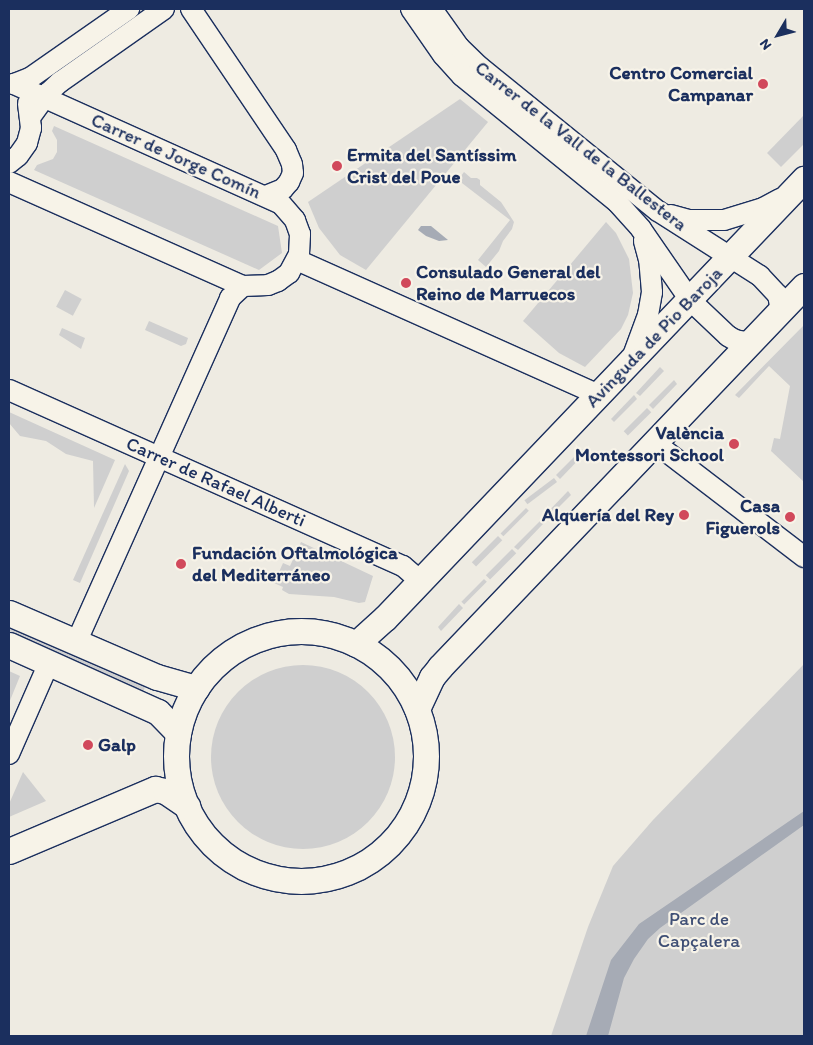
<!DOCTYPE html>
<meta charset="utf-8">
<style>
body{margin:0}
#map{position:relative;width:813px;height:1045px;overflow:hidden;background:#eeebe2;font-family:Itim,sans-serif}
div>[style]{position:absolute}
.green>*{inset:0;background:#cfcfcf;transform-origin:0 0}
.round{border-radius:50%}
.water>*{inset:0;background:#a6abb5}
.roads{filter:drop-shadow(1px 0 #1b2f5e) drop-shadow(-1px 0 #1b2f5e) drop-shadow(0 1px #1b2f5e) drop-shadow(0 -1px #1b2f5e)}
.minor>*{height:20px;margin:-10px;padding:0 10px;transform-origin:10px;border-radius:10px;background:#f7f3e8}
.major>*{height:25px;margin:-12.5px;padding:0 12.5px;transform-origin:12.5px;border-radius:12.5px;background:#f7f3e8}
.major>.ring{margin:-12.5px;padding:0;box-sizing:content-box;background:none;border:25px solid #f7f3e8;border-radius:50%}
.dots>*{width:14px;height:14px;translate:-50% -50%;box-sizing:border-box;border:2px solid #f7f3e8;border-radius:50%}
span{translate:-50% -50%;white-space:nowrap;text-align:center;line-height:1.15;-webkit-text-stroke:4.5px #f7f3e8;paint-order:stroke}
.poi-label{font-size:19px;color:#1b2f5e;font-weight:700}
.right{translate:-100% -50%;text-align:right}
.left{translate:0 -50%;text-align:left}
.street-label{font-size:19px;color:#1b2f5e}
.park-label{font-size:19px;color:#3f4f75}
.frame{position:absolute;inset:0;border:10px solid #1b2f5e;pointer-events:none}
.north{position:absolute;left:753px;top:10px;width:50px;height:50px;-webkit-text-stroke:4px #f7f3e8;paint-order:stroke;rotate:233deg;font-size:14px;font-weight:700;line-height:20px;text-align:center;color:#1b2f5e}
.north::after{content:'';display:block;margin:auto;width:18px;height:22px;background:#1b2f5e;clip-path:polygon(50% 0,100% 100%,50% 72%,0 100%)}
</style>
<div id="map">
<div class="green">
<i style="clip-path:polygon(460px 99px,488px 122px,366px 270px,340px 255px,319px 228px,308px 202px)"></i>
<i style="clip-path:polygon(804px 115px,804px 144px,781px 167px,767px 153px)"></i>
<i style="clip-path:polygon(54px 126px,278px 226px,282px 253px,259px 270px,34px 170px,37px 165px,53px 159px,57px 152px,57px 140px,52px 131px)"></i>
<i style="clip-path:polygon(464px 172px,471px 178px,477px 178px,480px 180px,480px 185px,501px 202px,514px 222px,512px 229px,503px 241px,499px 251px,486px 267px,478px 260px,510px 220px,458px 180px)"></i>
<i style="clip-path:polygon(606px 222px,616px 233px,629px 259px,633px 293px,628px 315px,621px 329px,585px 367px,559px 353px,523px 321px)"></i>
<i style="left:65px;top:290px;width:19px;height:19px;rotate:28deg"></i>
<i style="clip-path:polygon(149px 321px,188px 338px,186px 344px,181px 346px,145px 330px)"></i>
<i style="clip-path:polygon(804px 325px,804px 482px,771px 451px,774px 438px,780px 439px,790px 386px,769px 366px,739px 398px,735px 395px)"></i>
<i style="clip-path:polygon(62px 328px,85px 338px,81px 349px,59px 335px)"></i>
<i style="clip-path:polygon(660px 367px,664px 371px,640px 396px,636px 393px)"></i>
<i style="clip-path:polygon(674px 380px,677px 384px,653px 409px,649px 405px)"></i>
<i style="clip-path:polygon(634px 395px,637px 399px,614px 422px,611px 419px)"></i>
<i style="left:647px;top:408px;width:6px;height:33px;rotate:45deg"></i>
<i style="clip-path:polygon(9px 412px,115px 460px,94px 508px,93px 461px,66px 454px,46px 441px,20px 436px,9px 423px)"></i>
<i style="clip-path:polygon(582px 449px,585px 453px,560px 479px,556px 475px)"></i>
<i style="clip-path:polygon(125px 464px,129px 471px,80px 583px,73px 580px)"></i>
<i style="left:554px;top:478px;width:5px;height:37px;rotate:53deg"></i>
<i style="clip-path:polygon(568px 491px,571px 495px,545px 521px,542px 518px)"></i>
<i style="left:526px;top:508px;width:4px;height:36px;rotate:45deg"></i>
<i style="clip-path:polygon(540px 521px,543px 524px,518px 550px,514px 547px)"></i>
<i style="left:498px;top:536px;width:6px;height:37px;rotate:45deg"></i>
<i style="clip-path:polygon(301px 542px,373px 576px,365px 602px,359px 603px,334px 597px,289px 594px,282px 590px,283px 587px,274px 583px,283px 563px,290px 566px)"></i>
<i style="left:512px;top:549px;width:6px;height:37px;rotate:45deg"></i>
<i style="left:484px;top:579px;width:4px;height:32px;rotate:45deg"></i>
<i style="clip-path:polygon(459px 604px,463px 608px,441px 631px,438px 627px)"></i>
<i style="left:9px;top:624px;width:150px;height:8px;rotate:24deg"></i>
<i style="clip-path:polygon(804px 664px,804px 1036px,551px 1036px,588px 927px,613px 866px,653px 820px)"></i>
<i class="round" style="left:211px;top:665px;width:184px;height:184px"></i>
<i style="clip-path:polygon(9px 671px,20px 676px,9px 703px)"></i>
<i style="clip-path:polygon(23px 772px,46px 801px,9px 817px,9px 804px)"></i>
</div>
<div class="water">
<i style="clip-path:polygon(421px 226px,431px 226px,448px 240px,439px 241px,426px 236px,418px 230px)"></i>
<i style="clip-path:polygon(804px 811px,804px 825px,660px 928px,648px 939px,634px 959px,624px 978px,608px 1036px,586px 1036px,611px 960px,639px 924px)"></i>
</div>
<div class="roads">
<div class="minor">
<i style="left:191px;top:9px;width:170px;rotate:56deg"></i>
<i style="left:286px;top:150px;width:15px;rotate:67deg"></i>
<i style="left:292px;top:164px;width:9px;rotate:84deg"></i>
<i style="left:293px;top:173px;width:10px;rotate:114deg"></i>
<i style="left:289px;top:182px;width:9px;rotate:131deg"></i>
<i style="left:283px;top:189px;width:18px;rotate:158deg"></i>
<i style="left:411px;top:9px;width:56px;rotate:55.2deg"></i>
<i style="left:443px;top:55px;width:28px;rotate:48deg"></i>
<i style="left:462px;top:76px;width:200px;rotate:39.1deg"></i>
<i style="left:617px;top:202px;width:36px;rotate:48deg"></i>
<i style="left:641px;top:229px;width:86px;rotate:55.4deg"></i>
<i style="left:690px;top:300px;width:52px;rotate:43.5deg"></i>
<i style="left:728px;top:336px;width:8px;rotate:30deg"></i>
<i style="left:735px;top:340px;width:15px;rotate:11deg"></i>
<i style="left:432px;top:9px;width:47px;rotate:54.6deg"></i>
<i style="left:459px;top:47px;width:29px;rotate:44deg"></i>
<i style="left:480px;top:67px;width:229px;rotate:39deg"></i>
<i style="left:658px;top:211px;width:121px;rotate:32.5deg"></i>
<i style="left:760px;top:276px;width:26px;rotate:47deg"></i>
<i style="left:778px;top:295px;width:16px;rotate:79deg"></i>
<i style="left:14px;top:84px;width:17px;rotate:-21deg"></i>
<i style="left:30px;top:78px;width:121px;rotate:-34.9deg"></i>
<i style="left:31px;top:116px;width:29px;rotate:-54deg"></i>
<i style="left:48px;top:93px;width:16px;rotate:-43deg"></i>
<i style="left:60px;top:82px;width:127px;rotate:-35.1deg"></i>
<i style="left:9px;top:163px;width:11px;rotate:-38deg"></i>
<i style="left:18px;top:156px;width:16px;rotate:-55deg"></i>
<i style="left:27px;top:143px;width:16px;rotate:-75deg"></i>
<i style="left:31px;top:128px;width:25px;rotate:-97deg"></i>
<i style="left:9px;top:182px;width:256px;rotate:24deg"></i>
<i style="left:243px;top:286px;width:25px;rotate:-2deg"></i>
<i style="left:268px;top:285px;width:11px;rotate:-22deg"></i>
<i style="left:278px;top:281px;width:14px;rotate:-36deg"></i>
<i style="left:289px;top:273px;width:21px;rotate:-62deg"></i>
<i style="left:299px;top:254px;width:20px;rotate:-87deg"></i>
<i style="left:300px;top:234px;width:15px;rotate:-110deg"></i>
<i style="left:295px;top:220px;width:21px;rotate:-131deg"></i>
<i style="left:281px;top:204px;width:293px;rotate:-155.8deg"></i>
<i style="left:671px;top:215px;width:18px;rotate:16deg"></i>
<i style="left:688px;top:220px;width:36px"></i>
<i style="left:724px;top:220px;width:41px;rotate:-17.1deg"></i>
<i style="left:763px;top:208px;width:19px;rotate:-28deg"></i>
<i style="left:297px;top:260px;width:331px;rotate:24.1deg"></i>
<i style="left:634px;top:353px;width:40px;rotate:-69.8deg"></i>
<i style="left:648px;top:315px;width:23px;rotate:-80deg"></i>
<i style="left:652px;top:292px;width:32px;rotate:-95deg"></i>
<i style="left:649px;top:260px;width:20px;rotate:-105deg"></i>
<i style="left:9px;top:390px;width:432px;rotate:24.1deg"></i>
<i style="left:403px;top:566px;width:23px;rotate:41deg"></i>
<i style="left:655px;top:443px;width:188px;rotate:37.4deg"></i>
<i style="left:76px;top:643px;width:378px;rotate:-65.9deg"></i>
<i style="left:230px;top:298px;width:18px;rotate:-43deg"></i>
<i style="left:9px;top:754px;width:99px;rotate:-66.3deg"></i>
</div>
<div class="major">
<i style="left:9px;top:613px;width:161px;rotate:23.4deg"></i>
<i style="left:157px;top:677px;width:41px;rotate:15.8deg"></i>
<i class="ring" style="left:176px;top:631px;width:225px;height:225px"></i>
<i style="left:356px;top:644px;width:39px;rotate:-42deg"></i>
<i style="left:385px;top:618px;width:607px;rotate:-46.34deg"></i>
<i style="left:9px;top:645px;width:163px;rotate:24.2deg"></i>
<i style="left:158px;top:712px;width:29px;rotate:46deg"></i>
<i style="left:417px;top:709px;width:35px;rotate:-65deg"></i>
<i style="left:432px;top:677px;width:13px;rotate:-51deg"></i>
<i style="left:440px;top:667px;width:527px;rotate:-46.31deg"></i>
<i style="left:9px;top:851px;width:159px;rotate:-23deg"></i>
<i style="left:155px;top:789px;width:10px;rotate:11deg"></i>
<i style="left:165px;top:791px;width:27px;rotate:34deg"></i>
</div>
</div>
<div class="dots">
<i style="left:763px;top:84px;background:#d1495b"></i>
<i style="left:337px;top:166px;background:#d1495b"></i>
<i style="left:406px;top:283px;background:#d1495b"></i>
<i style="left:734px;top:444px;background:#d1495b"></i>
<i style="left:684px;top:515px;background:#d1495b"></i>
<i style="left:790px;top:517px;background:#d1495b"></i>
<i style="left:181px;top:564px;background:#d1495b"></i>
<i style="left:88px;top:745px;background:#d1495b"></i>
</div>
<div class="poi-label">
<span class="right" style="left:753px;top:84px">Centro Comercial<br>Campanar</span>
<span class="left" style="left:347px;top:166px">Ermita del Santíssim<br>Crist del Poue</span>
<span class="left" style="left:416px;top:283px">Consulado General del<br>Reino de Marruecos</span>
<span class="right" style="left:724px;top:444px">València<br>Montessori School</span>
<span class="right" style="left:780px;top:517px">Casa<br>Figuerols</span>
<span class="right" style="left:674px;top:515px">Alquería del Rey</span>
<span class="left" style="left:192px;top:564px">Fundación Oftalmológica<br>del Mediterráneo</span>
<span class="left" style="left:98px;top:745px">Galp</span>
</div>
<div class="street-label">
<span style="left:581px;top:146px;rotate:38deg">Carrer de la Vall de la Ballestera</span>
<span style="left:176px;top:156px;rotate:24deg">Carrer de Jorge Comín</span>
<span style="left:654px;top:337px;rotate:-46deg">Avinguda de Pio Baroja</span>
<span style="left:216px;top:482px;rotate:24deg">Carrer de Rafael Alberti</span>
</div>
<div class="park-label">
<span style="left:699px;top:930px">Parc de<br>Capçalera</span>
</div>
<div class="frame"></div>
<div class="north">N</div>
</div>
